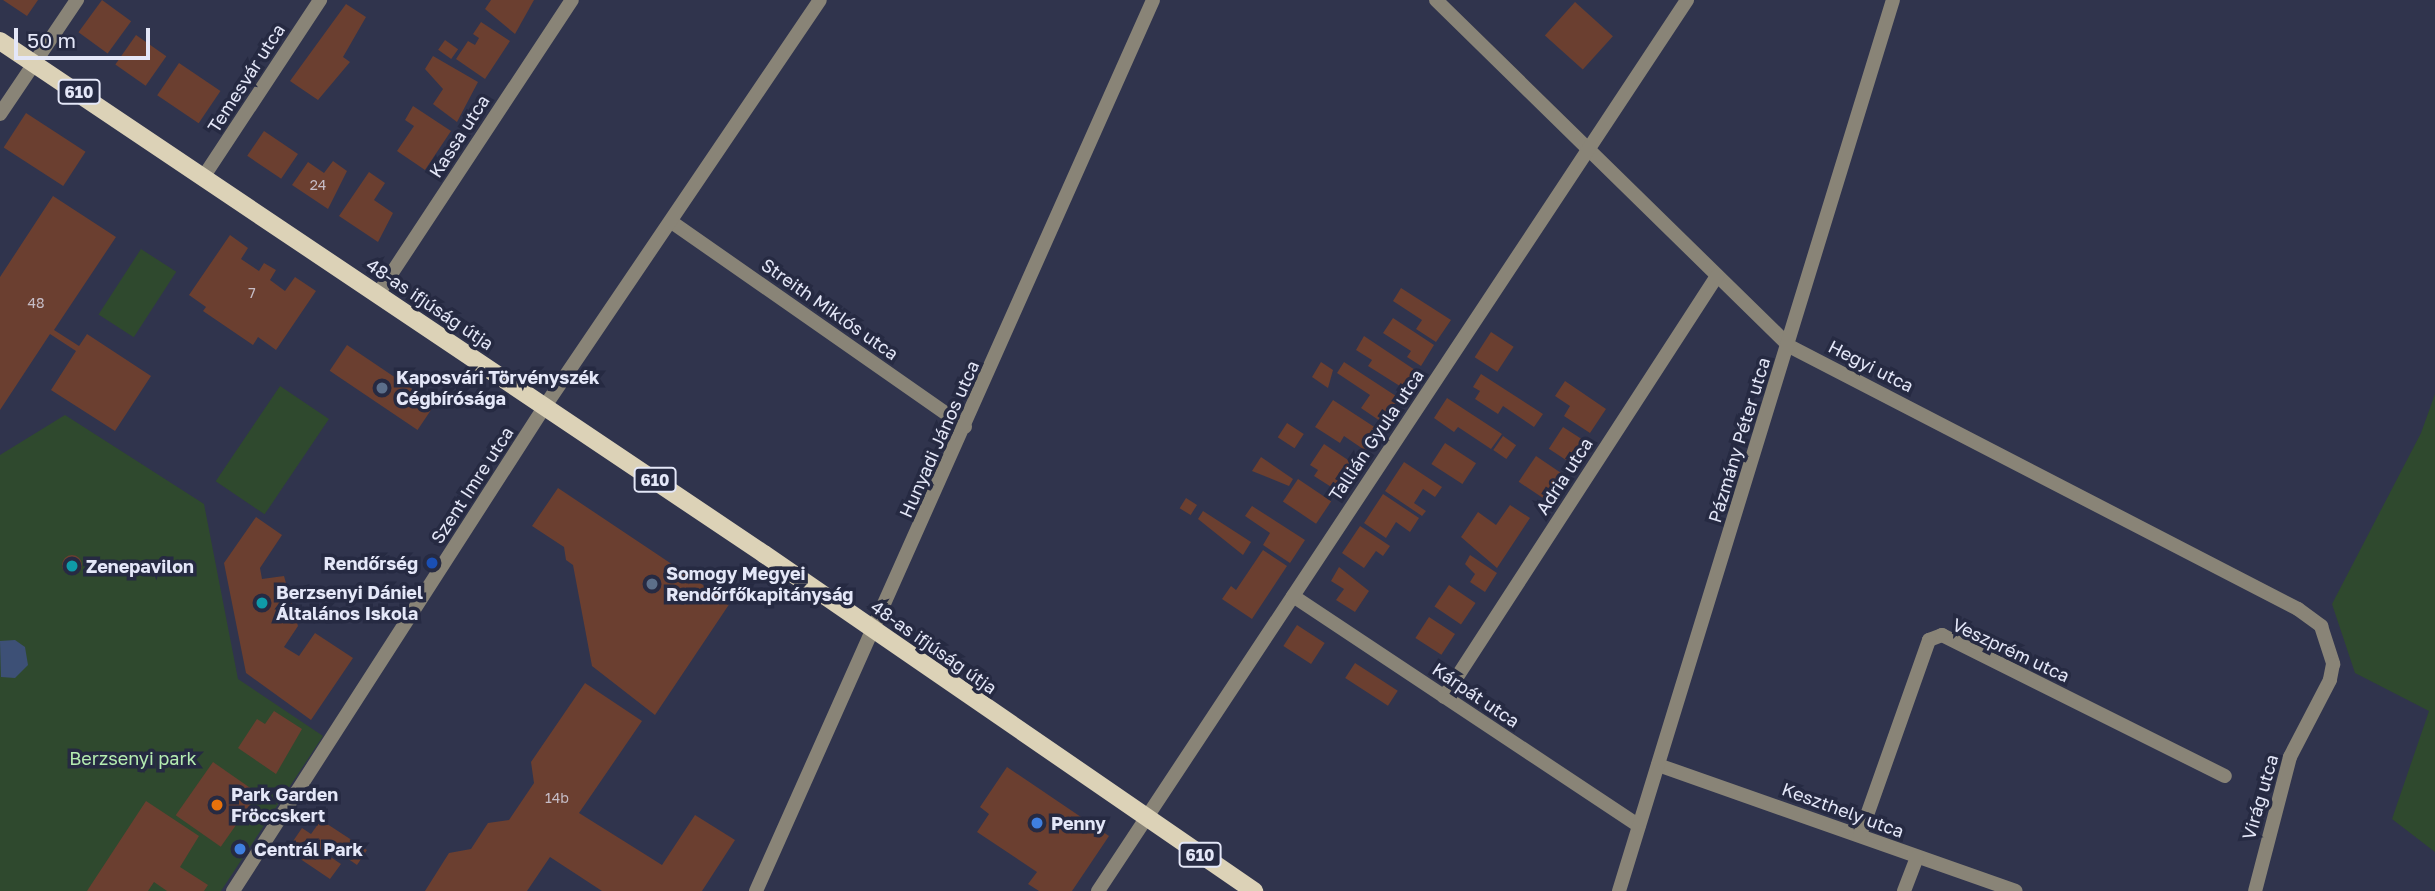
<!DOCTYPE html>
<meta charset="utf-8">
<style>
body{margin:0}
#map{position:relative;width:2435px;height:891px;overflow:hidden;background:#30344d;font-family:"Golos Text",sans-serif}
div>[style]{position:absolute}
.green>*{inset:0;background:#2f492e;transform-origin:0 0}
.water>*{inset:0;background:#3d5076}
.building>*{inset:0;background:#6b3f30;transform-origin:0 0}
.round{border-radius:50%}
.minor>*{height:14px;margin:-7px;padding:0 7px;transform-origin:7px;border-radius:7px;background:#898477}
.primary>*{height:18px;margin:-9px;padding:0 9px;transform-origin:9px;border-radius:9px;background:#dcd2b7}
.dots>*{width:19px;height:19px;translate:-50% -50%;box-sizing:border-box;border:4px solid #262a42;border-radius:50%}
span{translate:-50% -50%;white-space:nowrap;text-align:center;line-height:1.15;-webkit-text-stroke:7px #262a42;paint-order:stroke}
.number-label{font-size:14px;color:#c6bdc6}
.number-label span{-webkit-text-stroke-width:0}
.shield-label span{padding:2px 5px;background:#262a42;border:2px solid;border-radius:5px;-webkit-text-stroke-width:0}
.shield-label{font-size:16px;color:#e4e7f8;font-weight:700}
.street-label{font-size:18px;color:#e4e7f8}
.poi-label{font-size:18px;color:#e4e7f8;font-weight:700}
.left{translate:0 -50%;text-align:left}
.right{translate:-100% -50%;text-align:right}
.park-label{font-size:18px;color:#b5ecb1}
.scale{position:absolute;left:14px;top:28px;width:136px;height:32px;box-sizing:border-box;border:4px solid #e4e7f8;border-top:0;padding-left:9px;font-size:21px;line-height:24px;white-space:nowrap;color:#e4e7f8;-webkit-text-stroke:5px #262a42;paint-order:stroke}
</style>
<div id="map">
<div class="green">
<i style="left:141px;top:249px;width:42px;height:78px;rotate:33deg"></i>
<i style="left:280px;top:386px;width:59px;height:115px;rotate:34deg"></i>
<i style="clip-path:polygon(2435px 394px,2435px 852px,2392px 819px,2429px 711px,2355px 673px,2332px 604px,2421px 433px)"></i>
<i style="clip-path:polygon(65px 415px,204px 504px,238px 679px,323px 736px,221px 891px,0 891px,0 455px)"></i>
</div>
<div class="water">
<i style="clip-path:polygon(15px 640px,25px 647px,28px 665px,15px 678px,1px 677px,0 641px)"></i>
</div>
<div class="building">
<i style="clip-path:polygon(3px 0,38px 0,27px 16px)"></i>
<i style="left:102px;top:0;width:36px;height:40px;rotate:36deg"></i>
<i style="clip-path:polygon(491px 0,534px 0,515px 34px,485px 9px)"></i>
<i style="left:1575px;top:2px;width:51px;height:45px;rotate:42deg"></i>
<i style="clip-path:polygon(346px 4px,366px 17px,343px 57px,350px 62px,318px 100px,290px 81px)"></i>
<i style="clip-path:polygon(481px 22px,510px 41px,485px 79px,456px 59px,468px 41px,475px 45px,479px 38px,473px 34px)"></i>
<i style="left:136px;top:35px;width:37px;height:36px;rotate:35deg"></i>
<i style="left:445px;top:40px;width:16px;height:12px;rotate:35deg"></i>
<i style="clip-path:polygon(433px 56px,478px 82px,457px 122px,433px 104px,443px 89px,425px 69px)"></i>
<i style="left:179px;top:63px;width:50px;height:39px;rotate:34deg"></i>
<i style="clip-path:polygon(413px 106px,451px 131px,425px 170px,397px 151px,414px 126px,405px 120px)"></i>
<i style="left:26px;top:113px;width:71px;height:41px;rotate:33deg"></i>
<i style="left:264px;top:131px;width:41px;height:30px;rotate:34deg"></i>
<i style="clip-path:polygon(333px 161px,347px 171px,328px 209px,292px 185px,308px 162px,324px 173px)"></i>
<i style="clip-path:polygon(369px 172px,385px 183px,374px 200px,393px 213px,378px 242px,339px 216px)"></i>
<i style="clip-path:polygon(53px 196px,116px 237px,54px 330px,79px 346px,87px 334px,151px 376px,115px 431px,51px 390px,76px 351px,50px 334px,0 410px,0 277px)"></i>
<i style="clip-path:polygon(230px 235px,248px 248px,241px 259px,259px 271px,264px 263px,276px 270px,270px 280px,285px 291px,295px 277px,316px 291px,276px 350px,258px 337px,253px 345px,203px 311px,206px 307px,189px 295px)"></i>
<i style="clip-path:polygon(1401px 288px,1451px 320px,1436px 342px,1416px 329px,1422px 320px,1393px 301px)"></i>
<i style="clip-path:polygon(1393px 318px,1434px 345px,1421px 366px,1407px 357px,1411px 351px,1383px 333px)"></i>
<i style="left:1491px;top:332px;width:27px;height:30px;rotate:33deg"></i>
<i style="clip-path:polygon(1364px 336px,1415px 370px,1403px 388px,1368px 366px,1372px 360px,1356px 350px)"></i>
<i style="left:347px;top:345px;width:106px;height:31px;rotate:34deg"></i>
<i style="clip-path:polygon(1321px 362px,1333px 370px,1328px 388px,1312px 377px)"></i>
<i style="clip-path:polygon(1344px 362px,1399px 398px,1383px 423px,1361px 408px,1370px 395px,1337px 373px)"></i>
<i style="clip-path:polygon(1481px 374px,1543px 414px,1534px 427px,1503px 406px,1498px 414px,1475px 399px,1480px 391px,1473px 387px)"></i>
<i style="clip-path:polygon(1565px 381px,1606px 409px,1590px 433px,1564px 416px,1570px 406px,1555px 396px)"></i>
<i style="clip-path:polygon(1447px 398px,1502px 434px,1491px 449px,1458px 427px,1454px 432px,1434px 418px)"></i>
<i style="clip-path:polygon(1333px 400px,1379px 430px,1366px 451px,1344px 436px,1340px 443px,1315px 427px)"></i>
<i style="left:1287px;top:423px;width:20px;height:17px;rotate:33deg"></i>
<i style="left:1563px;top:427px;width:24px;height:26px;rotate:33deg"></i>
<i style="left:1503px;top:436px;width:16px;height:17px;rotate:35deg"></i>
<i style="left:1445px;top:443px;width:37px;height:25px;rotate:33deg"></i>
<i style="clip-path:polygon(1324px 444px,1354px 464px,1336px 490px,1314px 476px,1318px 470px,1310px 465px)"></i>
<i style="left:1536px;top:456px;width:32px;height:31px;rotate:34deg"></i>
<i style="clip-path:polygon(1261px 457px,1293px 479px,1289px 486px,1252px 471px)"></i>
<i style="clip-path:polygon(1404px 462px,1442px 487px,1435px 497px,1423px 489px,1414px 503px,1426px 511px,1422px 516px,1385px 491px)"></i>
<i style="left:1298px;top:479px;width:40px;height:27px;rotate:34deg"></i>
<i style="clip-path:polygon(558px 488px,730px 603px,655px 715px,592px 666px,573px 565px,566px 560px,564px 547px,532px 526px)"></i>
<i style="clip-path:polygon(1383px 494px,1419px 518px,1410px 532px,1396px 522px,1386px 538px,1364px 523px)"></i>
<i style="left:1186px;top:498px;width:13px;height:12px;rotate:32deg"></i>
<i style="clip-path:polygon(1510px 505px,1530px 518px,1497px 568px,1461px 537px,1478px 512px,1496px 525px)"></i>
<i style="clip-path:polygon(1252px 506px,1305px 540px,1290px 563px,1263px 545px,1270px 533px,1245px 516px)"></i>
<i style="clip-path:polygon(1203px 511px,1251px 542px,1243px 555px,1198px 519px)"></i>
<i style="clip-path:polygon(256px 517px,282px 535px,260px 568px,262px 579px,284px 576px,298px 626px,284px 647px,299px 656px,315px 633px,353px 658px,311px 720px,246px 673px,224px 563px)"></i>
<i style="clip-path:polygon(1360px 526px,1390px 546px,1383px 556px,1376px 551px,1364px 568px,1342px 553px)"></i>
<i style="clip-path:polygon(1263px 550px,1287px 566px,1252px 619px,1222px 599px,1231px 586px,1236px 590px)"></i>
<i style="clip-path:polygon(1470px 555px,1497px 573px,1485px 592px,1470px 582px,1475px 574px,1465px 564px)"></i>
<i class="round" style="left:62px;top:555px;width:20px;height:20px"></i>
<i style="clip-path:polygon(1339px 567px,1369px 591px,1355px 612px,1336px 600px,1344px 589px,1331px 581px)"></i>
<i style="left:1449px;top:585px;width:32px;height:26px;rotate:34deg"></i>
<i style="left:1429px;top:617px;width:31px;height:25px;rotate:33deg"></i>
<i style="left:1297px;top:625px;width:33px;height:25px;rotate:33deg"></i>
<i style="left:1355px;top:663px;width:51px;height:18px;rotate:33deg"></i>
<i style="clip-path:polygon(585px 683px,642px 721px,579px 813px,662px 865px,695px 815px,735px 840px,702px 891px,602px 891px,550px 857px,527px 891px,425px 891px,449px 853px,471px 849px,488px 823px,509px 820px,534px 783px,531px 762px)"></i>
<i style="clip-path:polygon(274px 711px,302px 729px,276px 774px,238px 748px,257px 719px,265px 724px)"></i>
<i style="left:213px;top:762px;width:55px;height:65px;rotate:35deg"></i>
<i style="clip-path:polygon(1007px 767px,1109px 836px,1072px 891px,1039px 891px,1028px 884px,1037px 872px,977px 832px,989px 814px,980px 807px)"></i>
<i style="clip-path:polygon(146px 801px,199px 836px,180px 867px,208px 885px,204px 891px,167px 891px,154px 882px,148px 891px,87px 891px)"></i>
<i style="clip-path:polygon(321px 820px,367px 850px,357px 865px,334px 849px,329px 856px,341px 864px,330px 879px,287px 850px,302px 828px,311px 834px)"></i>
</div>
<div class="minor">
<i style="left:1436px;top:0;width:494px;rotate:44.4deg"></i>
<i style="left:1789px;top:346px;width:573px;rotate:27.33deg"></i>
<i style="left:2298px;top:609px;width:29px;rotate:36deg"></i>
<i style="left:2321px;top:626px;width:40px;rotate:72deg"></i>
<i style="left:2333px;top:664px;width:16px;rotate:101deg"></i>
<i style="left:2330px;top:680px;width:87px;rotate:117.5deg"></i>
<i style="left:2290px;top:757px;width:138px;rotate:104.6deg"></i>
<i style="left:0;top:114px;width:138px;rotate:-56deg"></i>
<i style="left:204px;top:176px;width:211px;rotate:-56.6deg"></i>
<i style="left:673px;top:223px;width:356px;rotate:34.9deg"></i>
<i style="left:378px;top:294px;width:352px;rotate:-56.6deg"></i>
<i style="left:1293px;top:596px;width:415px;rotate:33.6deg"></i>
<i style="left:1444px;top:697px;width:502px;rotate:-57.04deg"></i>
<i style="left:1658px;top:765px;width:379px;rotate:19.4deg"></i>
<i style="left:1860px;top:835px;width:207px;rotate:-70.5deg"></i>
<i style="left:1929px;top:640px;width:14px;rotate:-21deg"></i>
<i style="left:1942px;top:635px;width:316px;rotate:26.5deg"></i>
<i style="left:233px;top:891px;width:577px;rotate:-57.25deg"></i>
<i style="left:545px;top:406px;width:490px;rotate:-55.9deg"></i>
<i style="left:756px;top:891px;width:975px;rotate:-65.98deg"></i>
<i style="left:1098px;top:891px;width:1068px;rotate:-56.53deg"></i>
<i style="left:1619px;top:891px;width:932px;rotate:-72.91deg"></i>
<i style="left:1904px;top:891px;width:36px;rotate:-69deg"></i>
</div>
<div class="primary">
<i style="left:0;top:41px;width:920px;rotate:33.88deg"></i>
<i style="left:764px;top:554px;width:595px;rotate:34.52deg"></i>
</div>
<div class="dots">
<i style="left:382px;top:388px;background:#5c6f8a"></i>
<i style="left:432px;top:563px;background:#1a4fb4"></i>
<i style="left:72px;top:566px;background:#0f9aa8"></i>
<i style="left:652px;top:584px;background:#5c6f8a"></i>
<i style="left:262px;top:603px;background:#0f9aa8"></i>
<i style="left:217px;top:805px;background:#e8710a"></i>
<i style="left:1037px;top:823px;background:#3f7fe0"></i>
<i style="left:240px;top:849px;background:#3f7fe0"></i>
</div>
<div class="number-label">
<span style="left:318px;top:185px">24</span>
<span style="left:252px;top:293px">7</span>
<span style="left:36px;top:303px">48</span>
<span style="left:557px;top:798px">14b</span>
</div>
<div class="shield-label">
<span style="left:79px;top:92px">610</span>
<span style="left:655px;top:480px">610</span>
<span style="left:1200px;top:855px">610</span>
</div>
<div class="street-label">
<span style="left:246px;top:78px;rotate:-57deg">Temesvár utca</span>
<span style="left:459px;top:136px;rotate:-57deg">Kassa utca</span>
<span style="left:430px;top:304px;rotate:34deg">48-as ifjúság útja</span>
<span style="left:830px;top:309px;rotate:35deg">Streith Miklós utca</span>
<span style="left:1871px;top:366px;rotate:27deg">Hegyi utca</span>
<span style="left:1376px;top:435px;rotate:-56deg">Tallián Gyula utca</span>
<span style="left:939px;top:439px;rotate:-66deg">Hunyadi János utca</span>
<span style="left:1739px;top:440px;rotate:-73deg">Pázmány Péter utca</span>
<span style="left:1564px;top:476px;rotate:-57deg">Adria utca</span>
<span style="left:472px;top:485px;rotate:-57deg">Szent Imre utca</span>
<span style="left:934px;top:647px;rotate:35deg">48-as ifjúság útja</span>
<span style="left:2011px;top:650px;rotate:25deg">Veszprém utca</span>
<span style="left:1476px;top:695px;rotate:34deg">Kárpát utca</span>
<span style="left:2260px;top:797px;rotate:-74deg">Virág utca</span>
<span style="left:1843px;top:810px;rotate:20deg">Keszthely utca</span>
</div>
<div class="poi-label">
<span class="left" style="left:396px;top:388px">Kaposvári Törvényszék<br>Cégbírósága</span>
<span class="right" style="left:418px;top:563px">Rendőrség</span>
<span class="left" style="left:86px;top:566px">Zenepavilon</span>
<span class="left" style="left:666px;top:584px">Somogy Megyei<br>Rendőrfőkapitányság</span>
<span class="left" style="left:276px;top:603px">Berzsenyi Dániel<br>Általános Iskola</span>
<span class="left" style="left:231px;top:805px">Park Garden<br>Fröccskert</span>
<span class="left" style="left:1051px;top:823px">Penny</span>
<span class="left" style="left:254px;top:849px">Centrál Park</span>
</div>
<div class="park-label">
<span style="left:133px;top:758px">Berzsenyi park</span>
</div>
<div class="scale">50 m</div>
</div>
